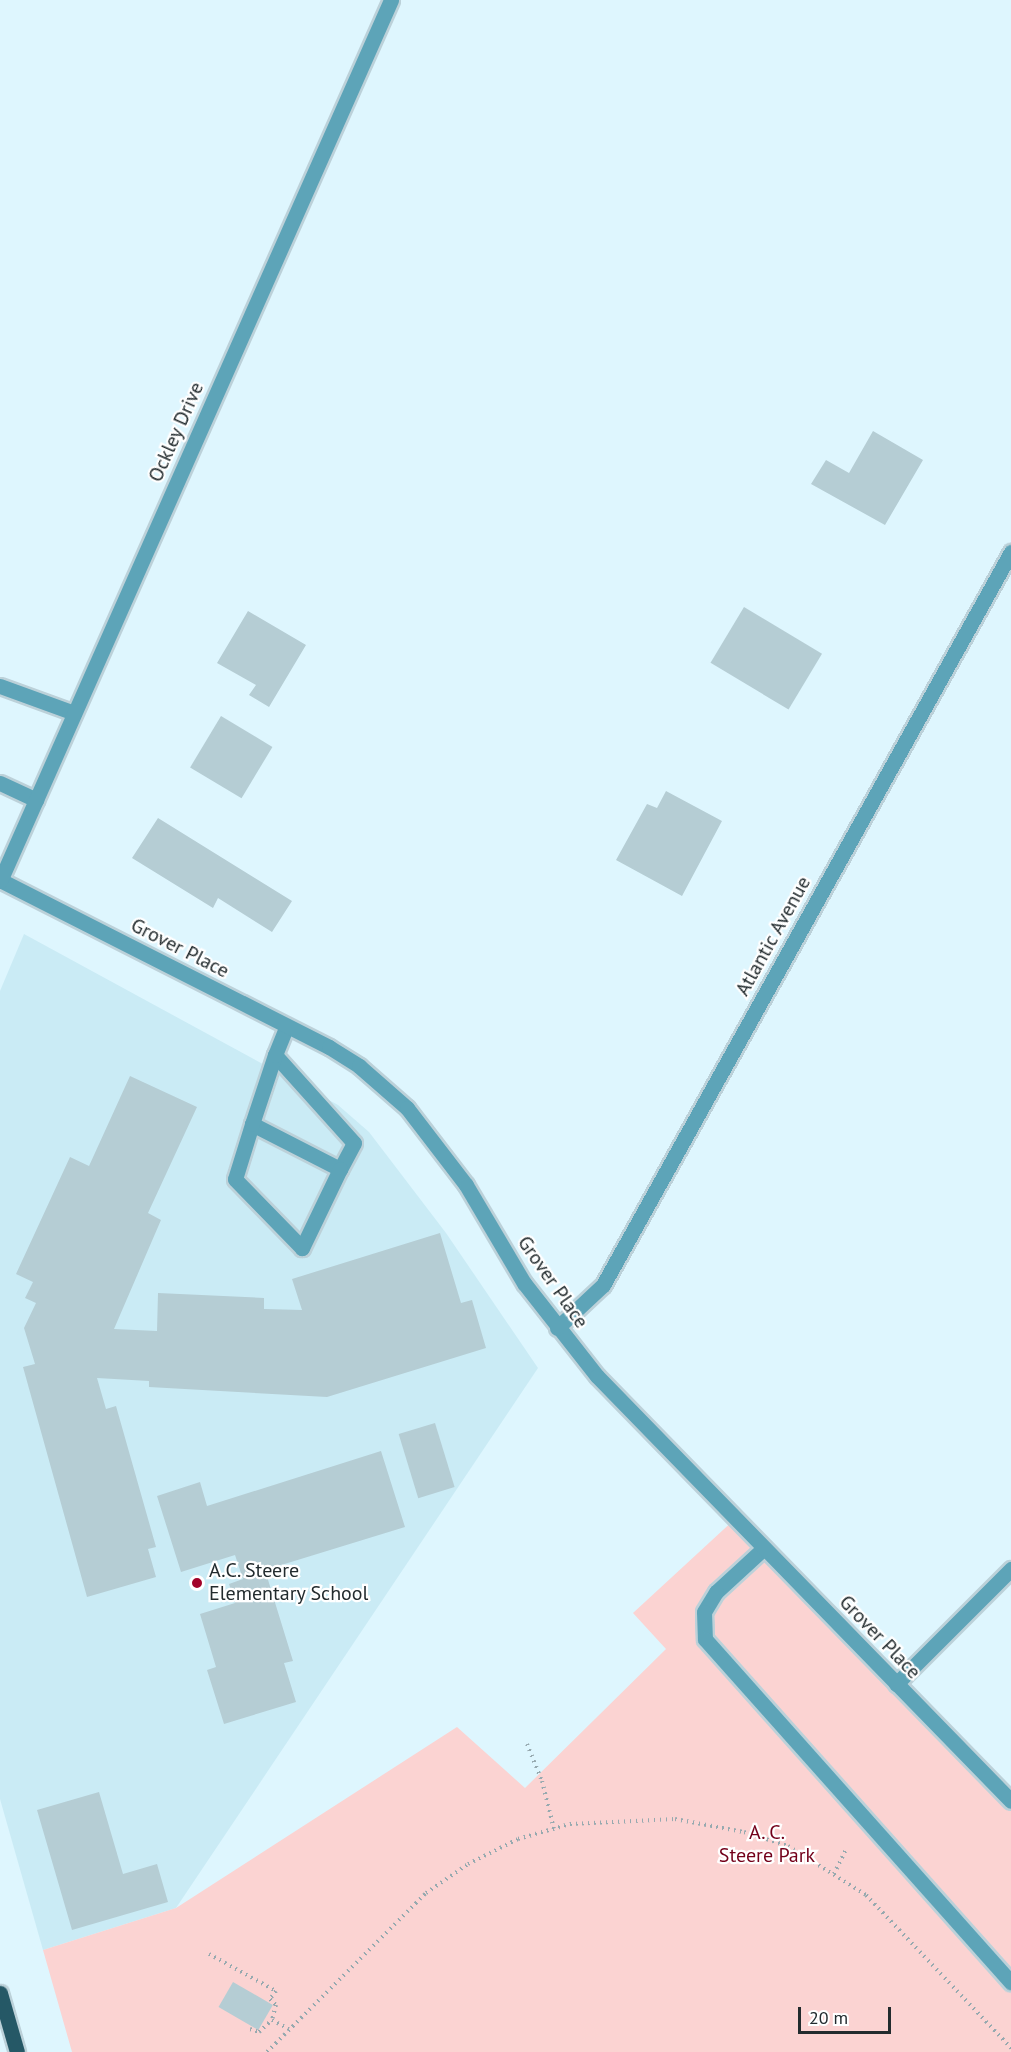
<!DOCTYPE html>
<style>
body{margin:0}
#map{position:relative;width:1011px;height:2052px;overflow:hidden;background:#def6fe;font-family:"PT Sans",sans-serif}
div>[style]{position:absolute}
.built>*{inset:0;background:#caebf5}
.green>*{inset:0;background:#fbd3d2}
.building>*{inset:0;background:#b5cdd4;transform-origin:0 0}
.path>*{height:4px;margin-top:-2px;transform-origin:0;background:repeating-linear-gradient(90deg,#96a9af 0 1.5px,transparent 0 6px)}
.roads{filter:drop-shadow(2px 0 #bcd1d9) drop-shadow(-2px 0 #bcd1d9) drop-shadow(0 2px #bcd1d9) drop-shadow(0 -2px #bcd1d9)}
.service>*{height:15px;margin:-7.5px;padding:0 7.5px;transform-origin:7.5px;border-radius:7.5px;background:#5da4b8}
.minor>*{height:15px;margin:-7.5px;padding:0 7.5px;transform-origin:7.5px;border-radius:7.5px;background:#5da4b8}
.tertiary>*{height:15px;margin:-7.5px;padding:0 7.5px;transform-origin:7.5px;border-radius:7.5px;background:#5da4b8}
.primary>*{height:15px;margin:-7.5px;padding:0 7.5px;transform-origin:7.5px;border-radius:7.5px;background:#255866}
.dots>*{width:16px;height:16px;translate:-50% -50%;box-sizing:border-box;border:3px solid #fff;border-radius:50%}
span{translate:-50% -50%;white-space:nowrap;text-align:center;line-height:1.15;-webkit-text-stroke:4.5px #fff;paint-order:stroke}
.street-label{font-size:20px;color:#222b2e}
.poi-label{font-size:20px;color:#222b2e}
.left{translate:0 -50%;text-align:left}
.park-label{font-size:20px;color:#73001a}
.scale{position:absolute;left:798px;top:2007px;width:93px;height:27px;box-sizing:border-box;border:3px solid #222b2e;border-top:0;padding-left:8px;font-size:18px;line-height:21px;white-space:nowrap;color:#222b2e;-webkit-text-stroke:4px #fff;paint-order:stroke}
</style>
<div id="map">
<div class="built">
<i style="clip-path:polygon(24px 934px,338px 1105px,369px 1132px,446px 1233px,538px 1368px,176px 1908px,43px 1950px,0 1799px,0 991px)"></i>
</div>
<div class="green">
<i style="clip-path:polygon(736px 1518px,1011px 1793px,1011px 2052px,72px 2052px,43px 1950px,176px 1908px,457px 1727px,525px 1788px,666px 1649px,633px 1613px)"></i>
</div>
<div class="building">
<i style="clip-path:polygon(873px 431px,923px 460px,885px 525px,811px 484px,826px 460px,849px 473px)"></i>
<i style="left:744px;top:607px;width:91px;height:65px;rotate:31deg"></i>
<i style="clip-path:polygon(248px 611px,306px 645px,269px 707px,249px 695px,256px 685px,217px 663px)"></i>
<i style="left:221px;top:716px;width:60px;height:60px;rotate:31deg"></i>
<i style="clip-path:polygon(666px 791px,722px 821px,682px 896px,616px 860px,647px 804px,657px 808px)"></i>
<i style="clip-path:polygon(158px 818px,292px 901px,272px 932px,218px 898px,213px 908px,132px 858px)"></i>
<i style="clip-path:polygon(130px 1076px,197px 1107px,148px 1213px,161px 1220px,114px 1329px,157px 1331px,158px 1293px,264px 1298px,264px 1309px,302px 1310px,292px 1279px,440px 1233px,461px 1303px,472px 1300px,486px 1348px,327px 1397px,149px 1387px,149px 1381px,97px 1378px,106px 1409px,116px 1406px,156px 1547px,148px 1549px,156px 1577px,87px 1597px,23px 1367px,35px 1364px,24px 1328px,36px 1303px,25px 1298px,33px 1282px,16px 1274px,70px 1157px,89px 1166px)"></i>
<i style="left:435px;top:1423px;width:67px;height:38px;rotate:73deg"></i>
<i style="clip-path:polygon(381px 1451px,405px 1527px,265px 1570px,293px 1661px,284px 1663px,296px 1702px,224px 1724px,207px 1670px,216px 1667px,200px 1614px,235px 1603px,229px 1584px,243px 1579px,235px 1555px,181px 1572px,157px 1496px,200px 1482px,207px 1506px)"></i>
<i style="clip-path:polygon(99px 1792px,123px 1874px,157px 1864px,168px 1902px,72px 1930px,37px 1810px)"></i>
<i style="left:233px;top:1982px;width:46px;height:29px;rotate:30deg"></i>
</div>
<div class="path">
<i style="left:527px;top:1744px;width:40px;rotate:68deg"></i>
<i style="left:542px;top:1781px;width:49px;rotate:76deg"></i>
<i style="left:834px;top:1874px;width:28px;rotate:-64deg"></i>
<i style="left:209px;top:1954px;width:77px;rotate:28.9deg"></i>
<i style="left:276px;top:1991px;width:10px;rotate:127deg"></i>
<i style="left:270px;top:1999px;width:8px;rotate:45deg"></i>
<i style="left:276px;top:2005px;width:16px;rotate:105deg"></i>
<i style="left:272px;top:2020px;width:19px;rotate:28deg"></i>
<i style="left:250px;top:2029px;width:9px;rotate:18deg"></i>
<i style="left:259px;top:2032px;width:18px;rotate:-43deg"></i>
<i style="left:267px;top:2052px;width:225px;rotate:-45deg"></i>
<i style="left:426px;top:1893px;width:51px;rotate:-34.6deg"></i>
<i style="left:468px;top:1864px;width:56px;rotate:-26.6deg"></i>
<i style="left:518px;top:1839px;width:54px;rotate:-16.1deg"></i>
<i style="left:570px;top:1824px;width:105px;rotate:-2.7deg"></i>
<i style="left:675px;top:1819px;width:70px;rotate:10.7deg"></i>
<i style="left:744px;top:1832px;width:46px;rotate:17.7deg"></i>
<i style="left:788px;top:1846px;width:92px;rotate:32.1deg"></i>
<i style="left:866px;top:1895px;width:211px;rotate:46.5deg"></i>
</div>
<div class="roads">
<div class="service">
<i style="left:0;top:686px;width:79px;rotate:20deg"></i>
<i style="left:0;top:783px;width:40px;rotate:25deg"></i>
<i style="left:275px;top:1055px;width:118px;rotate:48.1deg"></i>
<i style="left:354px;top:1143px;width:30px;rotate:118deg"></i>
<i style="left:252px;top:1124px;width:99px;rotate:27.1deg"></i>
<i style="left:340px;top:1169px;width:88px;rotate:115.7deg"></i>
<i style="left:302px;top:1248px;width:96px;rotate:-134.2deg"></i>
<i style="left:235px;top:1179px;width:58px;rotate:-72.8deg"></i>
<i style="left:252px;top:1124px;width:73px;rotate:-71.6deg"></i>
<i style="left:275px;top:1055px;width:31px;rotate:-68deg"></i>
<i style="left:764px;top:1548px;width:65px;rotate:137.5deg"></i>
<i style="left:716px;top:1592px;width:23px;rotate:121deg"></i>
<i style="left:704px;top:1612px;width:27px;rotate:88deg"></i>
<i style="left:705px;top:1639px;width:460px;rotate:48.3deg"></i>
</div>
<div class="minor">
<i style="left:0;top:880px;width:369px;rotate:26.9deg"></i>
<i style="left:329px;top:1047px;width:36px;rotate:32deg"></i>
<i style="left:359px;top:1066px;width:64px;rotate:41.2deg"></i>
<i style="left:407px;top:1108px;width:97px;rotate:52.5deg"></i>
<i style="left:466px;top:1185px;width:114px;rotate:59.4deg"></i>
<i style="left:524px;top:1283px;width:118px;rotate:51.9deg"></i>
<i style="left:597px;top:1376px;width:593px;rotate:45.75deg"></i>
<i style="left:557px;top:1328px;width:63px;rotate:-43.1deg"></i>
<i style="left:603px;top:1285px;width:839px;rotate:-60.9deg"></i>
<i style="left:896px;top:1684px;width:163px;rotate:-45deg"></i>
</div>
<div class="tertiary">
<i style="left:0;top:881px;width:964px;rotate:-66.07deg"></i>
</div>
<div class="primary">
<i style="left:0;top:1993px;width:61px;rotate:73.9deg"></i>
</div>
</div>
<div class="dots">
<i style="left:197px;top:1583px;background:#a20229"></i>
</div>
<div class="street-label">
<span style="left:176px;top:432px;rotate:-66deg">Ockley Drive</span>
<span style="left:773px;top:936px;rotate:-61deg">Atlantic Avenue</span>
<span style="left:180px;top:948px;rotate:27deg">Grover Place</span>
<span style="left:553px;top:1282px;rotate:55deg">Grover Place</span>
<span style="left:880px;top:1637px;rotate:46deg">Grover Place</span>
</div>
<div class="poi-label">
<span class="left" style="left:209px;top:1582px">A.C. Steere<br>Elementary School</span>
</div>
<div class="park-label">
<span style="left:767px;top:1844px">A. C.<br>Steere Park</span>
</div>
<div class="scale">20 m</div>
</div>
